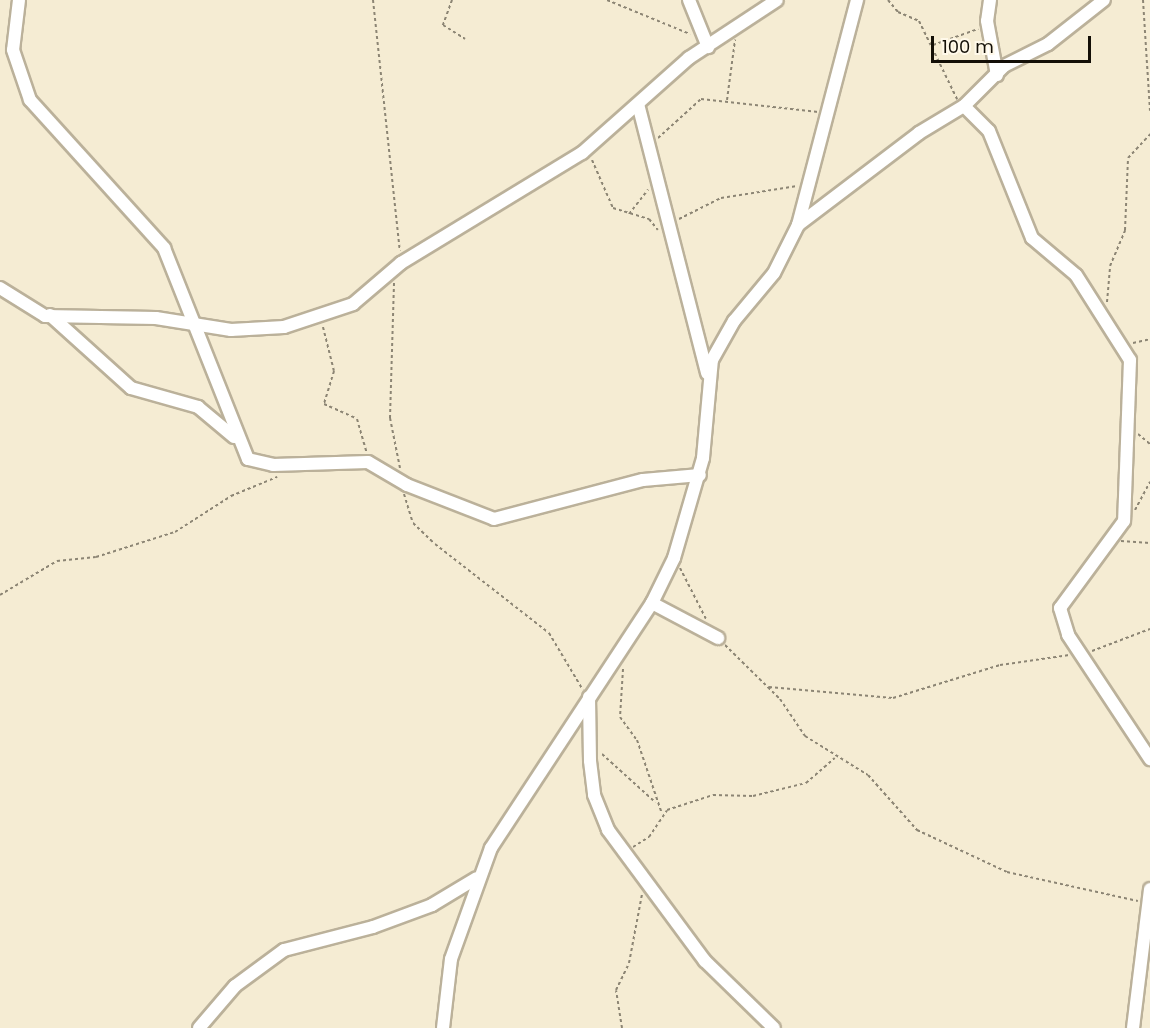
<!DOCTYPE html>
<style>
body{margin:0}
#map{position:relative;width:1150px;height:1028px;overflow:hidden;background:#f5ecd3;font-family:Poppins,sans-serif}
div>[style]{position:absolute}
.path>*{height:2px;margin-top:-1px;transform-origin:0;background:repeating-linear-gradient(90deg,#8c8574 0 3px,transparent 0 6px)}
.roads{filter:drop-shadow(2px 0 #bbb19a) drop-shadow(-2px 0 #bbb19a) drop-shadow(0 2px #bbb19a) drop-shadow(0 -2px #bbb19a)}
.minor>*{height:12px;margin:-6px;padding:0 6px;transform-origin:6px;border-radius:6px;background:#fff}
span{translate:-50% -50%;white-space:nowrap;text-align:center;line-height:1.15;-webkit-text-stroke:6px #fff9ea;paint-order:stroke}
.scale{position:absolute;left:931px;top:36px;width:160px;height:27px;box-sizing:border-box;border:3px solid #130f07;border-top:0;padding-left:8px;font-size:18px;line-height:21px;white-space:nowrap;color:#130f07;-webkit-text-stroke:4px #fff9ea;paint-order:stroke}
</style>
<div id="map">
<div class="path">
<i style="left:373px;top:0;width:252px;rotate:83.9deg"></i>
<i style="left:452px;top:0;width:27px;rotate:110deg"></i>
<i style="left:443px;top:25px;width:26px;rotate:32deg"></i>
<i style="left:607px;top:0;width:90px;rotate:22.3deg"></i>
<i style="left:888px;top:0;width:16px;rotate:50deg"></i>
<i style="left:898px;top:12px;width:23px;rotate:23deg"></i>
<i style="left:919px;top:21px;width:87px;rotate:64deg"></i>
<i style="left:1143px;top:0;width:111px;rotate:86.4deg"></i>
<i style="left:933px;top:45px;width:48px;rotate:-19.6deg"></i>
<i style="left:727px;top:100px;width:61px;rotate:-82.4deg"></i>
<i style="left:658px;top:138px;width:58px;rotate:-42.2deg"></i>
<i style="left:701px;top:99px;width:118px;rotate:6.3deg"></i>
<i style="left:592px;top:160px;width:52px;rotate:66.4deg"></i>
<i style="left:613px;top:208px;width:38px;rotate:17deg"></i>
<i style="left:649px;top:219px;width:14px;rotate:51deg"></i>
<i style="left:629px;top:214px;width:31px;rotate:-52deg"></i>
<i style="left:679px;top:219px;width:47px;rotate:-26.6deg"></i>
<i style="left:721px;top:198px;width:77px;rotate:-9deg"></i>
<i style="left:394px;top:283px;width:135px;rotate:91.7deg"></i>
<i style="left:390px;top:418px;width:51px;rotate:78.7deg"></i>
<i style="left:1107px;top:302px;width:36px;rotate:-85deg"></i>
<i style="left:1110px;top:266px;width:39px;rotate:-67deg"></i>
<i style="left:1125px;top:230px;width:72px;rotate:-87.6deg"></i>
<i style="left:1128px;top:158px;width:33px;rotate:-47deg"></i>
<i style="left:323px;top:327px;width:45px;rotate:76deg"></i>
<i style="left:334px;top:371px;width:34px;rotate:107deg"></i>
<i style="left:324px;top:404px;width:36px;rotate:24deg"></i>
<i style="left:357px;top:419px;width:35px;rotate:74deg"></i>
<i style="left:1133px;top:343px;width:17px;rotate:-13deg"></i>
<i style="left:1138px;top:434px;width:16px;rotate:40deg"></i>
<i style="left:404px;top:494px;width:30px;rotate:73deg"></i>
<i style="left:413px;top:523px;width:30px;rotate:44deg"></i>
<i style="left:435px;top:544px;width:145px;rotate:38deg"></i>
<i style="left:549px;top:633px;width:66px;rotate:59.2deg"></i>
<i style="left:1135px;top:510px;width:32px;rotate:-62deg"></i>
<i style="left:1121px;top:541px;width:29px;rotate:4deg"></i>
<i style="left:680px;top:568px;width:57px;rotate:63deg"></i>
<i style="left:0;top:595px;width:66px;rotate:-30.8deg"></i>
<i style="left:57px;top:561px;width:39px;rotate:-6deg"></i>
<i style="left:96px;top:557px;width:83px;rotate:-17.6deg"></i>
<i style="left:175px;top:532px;width:67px;rotate:-32.7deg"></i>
<i style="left:231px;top:496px;width:50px;rotate:-22.4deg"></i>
<i style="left:725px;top:645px;width:77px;rotate:44.5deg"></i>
<i style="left:780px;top:699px;width:45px;rotate:56deg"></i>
<i style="left:805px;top:736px;width:74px;rotate:31.8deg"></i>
<i style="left:868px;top:775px;width:74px;rotate:48.3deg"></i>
<i style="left:917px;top:830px;width:99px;rotate:25deg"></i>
<i style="left:1007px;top:872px;width:134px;rotate:12.5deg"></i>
<i style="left:1092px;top:651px;width:62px;rotate:-20.8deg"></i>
<i style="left:623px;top:669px;width:48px;rotate:93.6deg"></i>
<i style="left:620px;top:717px;width:29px;rotate:54deg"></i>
<i style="left:637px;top:740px;width:78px;rotate:71.3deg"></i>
<i style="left:769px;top:687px;width:124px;rotate:5.1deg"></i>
<i style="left:893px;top:698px;width:112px;rotate:-17.1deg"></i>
<i style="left:1000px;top:665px;width:70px;rotate:-8.2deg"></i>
<i style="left:602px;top:754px;width:72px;rotate:42.2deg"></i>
<i style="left:633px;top:847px;width:19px;rotate:-32deg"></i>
<i style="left:649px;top:837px;width:32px;rotate:-56deg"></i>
<i style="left:667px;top:810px;width:48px;rotate:-18.1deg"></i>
<i style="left:713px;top:795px;width:40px;rotate:1.4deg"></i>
<i style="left:753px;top:796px;width:55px;rotate:-13.8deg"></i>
<i style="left:806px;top:783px;width:38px;rotate:-41deg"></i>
<i style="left:622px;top:1028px;width:38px;rotate:-99deg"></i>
<i style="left:616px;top:990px;width:30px;rotate:-64deg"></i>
<i style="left:629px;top:963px;width:70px;rotate:-79.3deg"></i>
</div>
<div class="roads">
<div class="minor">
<i style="left:19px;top:0;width:50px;rotate:96.8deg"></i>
<i style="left:13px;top:50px;width:53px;rotate:71.2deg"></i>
<i style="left:30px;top:100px;width:200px;rotate:47.8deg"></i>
<i style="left:164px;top:248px;width:227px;rotate:68.3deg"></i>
<i style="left:248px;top:459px;width:26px;rotate:13deg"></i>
<i style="left:273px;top:465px;width:95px;rotate:-1.8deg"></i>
<i style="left:368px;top:462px;width:45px;rotate:30.5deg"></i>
<i style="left:407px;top:485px;width:93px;rotate:21.3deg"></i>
<i style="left:494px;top:519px;width:154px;rotate:-14.7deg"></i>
<i style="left:643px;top:480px;width:57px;rotate:-5deg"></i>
<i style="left:689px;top:0;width:51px;rotate:68deg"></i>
<i style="left:990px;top:0;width:21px;rotate:98deg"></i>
<i style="left:987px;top:21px;width:55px;rotate:79.5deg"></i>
<i style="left:638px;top:104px;width:278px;rotate:75.6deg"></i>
<i style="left:964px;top:106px;width:35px;rotate:45deg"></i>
<i style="left:989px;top:131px;width:115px;rotate:68.1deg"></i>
<i style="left:1032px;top:238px;width:57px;rotate:40.1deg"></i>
<i style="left:1076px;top:275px;width:101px;rotate:57.6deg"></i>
<i style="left:1130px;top:360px;width:161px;rotate:92.1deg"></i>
<i style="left:1124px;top:521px;width:108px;rotate:126.3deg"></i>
<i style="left:1060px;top:608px;width:28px;rotate:73deg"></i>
<i style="left:1068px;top:635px;width:149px;rotate:56.5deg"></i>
<i style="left:798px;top:225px;width:152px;rotate:-37.2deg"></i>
<i style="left:919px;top:133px;width:52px;rotate:-31deg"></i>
<i style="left:964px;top:106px;width:57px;rotate:-45deg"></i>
<i style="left:1004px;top:66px;width:49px;rotate:-26.6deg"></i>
<i style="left:1048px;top:44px;width:71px;rotate:-38.2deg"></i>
<i style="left:0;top:288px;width:53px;rotate:31.9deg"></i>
<i style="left:45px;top:316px;width:111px;rotate:1deg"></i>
<i style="left:156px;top:318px;width:76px;rotate:9.1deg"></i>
<i style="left:231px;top:330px;width:53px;rotate:-3.2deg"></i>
<i style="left:284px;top:327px;width:73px;rotate:-18.4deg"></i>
<i style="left:353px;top:304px;width:63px;rotate:-40.5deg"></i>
<i style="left:401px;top:263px;width:212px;rotate:-31.3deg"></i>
<i style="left:582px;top:153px;width:143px;rotate:-41.6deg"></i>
<i style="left:689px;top:58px;width:105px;rotate:-33.4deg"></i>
<i style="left:50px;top:315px;width:109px;rotate:42deg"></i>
<i style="left:131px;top:388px;width:70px;rotate:15.8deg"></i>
<i style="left:198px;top:407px;width:47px;rotate:39.8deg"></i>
<i style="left:652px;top:603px;width:75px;rotate:27.9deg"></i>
<i style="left:589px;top:697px;width:64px;rotate:89.1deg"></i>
<i style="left:590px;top:761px;width:34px;rotate:83deg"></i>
<i style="left:594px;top:795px;width:38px;rotate:68deg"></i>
<i style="left:608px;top:830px;width:163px;rotate:53.5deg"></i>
<i style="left:705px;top:961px;width:96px;rotate:44.2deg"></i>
<i style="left:199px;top:1028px;width:55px;rotate:-49.4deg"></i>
<i style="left:235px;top:986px;width:61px;rotate:-36.3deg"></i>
<i style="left:284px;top:950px;width:92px;rotate:-14.5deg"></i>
<i style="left:373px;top:927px;width:63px;rotate:-20.4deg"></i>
<i style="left:432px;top:905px;width:52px;rotate:-31deg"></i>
<i style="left:443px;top:1028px;width:69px;rotate:-83.4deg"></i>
<i style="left:451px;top:959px;width:118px;rotate:-70.2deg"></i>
<i style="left:491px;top:848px;width:293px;rotate:-56.7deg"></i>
<i style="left:652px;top:603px;width:50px;rotate:-63.9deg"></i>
<i style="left:674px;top:558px;width:104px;rotate:-73.8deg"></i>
<i style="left:703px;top:458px;width:98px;rotate:-84.8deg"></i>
<i style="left:712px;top:360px;width:45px;rotate:-60.6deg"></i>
<i style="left:734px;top:321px;width:62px;rotate:-50.2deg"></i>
<i style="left:774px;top:273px;width:54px;rotate:-63.4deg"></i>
<i style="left:798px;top:225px;width:233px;rotate:-75.3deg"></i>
<i style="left:1133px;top:1028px;width:140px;rotate:-83deg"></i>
</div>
</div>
<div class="scale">100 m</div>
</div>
